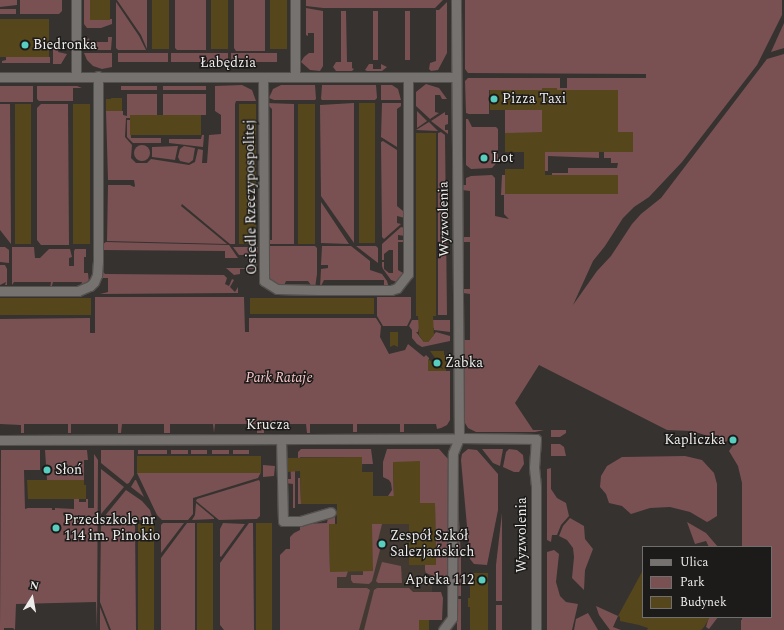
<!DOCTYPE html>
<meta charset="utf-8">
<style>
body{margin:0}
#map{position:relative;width:784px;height:630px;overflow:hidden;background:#36322f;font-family:Spectral,serif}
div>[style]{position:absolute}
.built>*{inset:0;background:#423a32}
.green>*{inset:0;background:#795153;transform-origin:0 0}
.round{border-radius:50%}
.building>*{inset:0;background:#56461c;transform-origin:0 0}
.roads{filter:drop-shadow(1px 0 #53514e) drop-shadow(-1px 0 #53514e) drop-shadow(0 1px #53514e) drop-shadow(0 -1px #53514e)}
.minor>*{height:9px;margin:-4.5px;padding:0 4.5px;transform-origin:4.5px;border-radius:4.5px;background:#76726f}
.dots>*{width:11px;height:11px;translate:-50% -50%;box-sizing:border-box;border:2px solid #1c1b19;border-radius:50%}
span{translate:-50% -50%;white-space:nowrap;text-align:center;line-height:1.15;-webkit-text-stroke:3px #1c1b19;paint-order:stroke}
.poi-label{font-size:14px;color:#eeecea}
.left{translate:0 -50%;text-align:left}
.right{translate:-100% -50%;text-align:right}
.street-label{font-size:14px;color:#eeecea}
.park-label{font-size:14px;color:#f6c5c7;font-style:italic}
.legend{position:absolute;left:642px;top:546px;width:130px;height:72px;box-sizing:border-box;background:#1c1b19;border:1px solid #706f6d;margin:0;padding:5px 7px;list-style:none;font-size:12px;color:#eeecea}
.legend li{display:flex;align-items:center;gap:8px;height:20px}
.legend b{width:20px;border:1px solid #706f6d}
.north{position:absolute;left:12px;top:578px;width:40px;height:40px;-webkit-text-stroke:3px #1c1b19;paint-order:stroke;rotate:11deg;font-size:11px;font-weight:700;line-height:16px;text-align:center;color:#eeecea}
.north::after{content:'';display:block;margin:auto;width:14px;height:18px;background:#eeecea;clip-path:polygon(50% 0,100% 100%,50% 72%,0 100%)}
</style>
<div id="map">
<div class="built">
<i style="clip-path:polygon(363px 457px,362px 472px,373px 472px,373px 503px,394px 503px,393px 462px,420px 461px,436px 503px,436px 565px,432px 565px,432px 592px,413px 592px,412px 630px,310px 630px,329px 524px,337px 524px,337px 504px,300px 504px,300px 457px)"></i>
</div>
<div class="green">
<i style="clip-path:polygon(0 0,17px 0,17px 5px,0 7px)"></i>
<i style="clip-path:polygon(20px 0,62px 0,62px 11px,59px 14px,20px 14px)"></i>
<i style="clip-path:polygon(84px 0,90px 0,90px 19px,112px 19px,112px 24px,101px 28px,87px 28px,84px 24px)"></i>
<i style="clip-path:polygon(117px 0,147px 0,147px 49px,141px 35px)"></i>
<i style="clip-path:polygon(175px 0,206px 0,206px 50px,177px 50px,175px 48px)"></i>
<i style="clip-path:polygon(234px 0,265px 0,265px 51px,236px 51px,234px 48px)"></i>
<i style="clip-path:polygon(306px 0,443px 0,435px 8px,323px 8px,306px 6px)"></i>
<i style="clip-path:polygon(465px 0,782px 0,782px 15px,757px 65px,682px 162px,649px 197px,634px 207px,623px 218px,605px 246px,593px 261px,573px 305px,597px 271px,611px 256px,632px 224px,641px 214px,661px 198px,767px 59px,784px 54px,784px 630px,741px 630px,741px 620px,742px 620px,742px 617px,771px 617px,771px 547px,742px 547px,742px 483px,738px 466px,729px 451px,736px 441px,735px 438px,732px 438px,722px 444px,708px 436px,692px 431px,667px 430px,539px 365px,515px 403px,533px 430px,544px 430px,535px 432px,476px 432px,468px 428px,465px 423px,463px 340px,470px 340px,470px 294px,463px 293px,463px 289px,470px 289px,470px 242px,462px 242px,462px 237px,470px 237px,470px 191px,462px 190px,462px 185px,466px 185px,466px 178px,471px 176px,492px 175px,495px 178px,495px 216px,509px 219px,504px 214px,504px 195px,501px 195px,502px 175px,505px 175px,505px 194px,617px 194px,617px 175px,552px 175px,552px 173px,568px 173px,568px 168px,617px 168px,618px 163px,611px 163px,611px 158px,604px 158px,604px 152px,633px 152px,633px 132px,618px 132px,618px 90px,489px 90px,489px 114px,469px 114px,466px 113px,465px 81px,468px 78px,560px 78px,560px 88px,567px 88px,567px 78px,646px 78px,646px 74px,468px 73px,465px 69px)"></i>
<i style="clip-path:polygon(116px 2px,139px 36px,146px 50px,118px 50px,116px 48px)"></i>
<i style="clip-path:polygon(447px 2px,447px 53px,438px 70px,431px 71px,429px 69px,430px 63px,436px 61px,436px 10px,439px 10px)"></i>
<i style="clip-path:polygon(306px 8px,323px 11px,323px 66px,320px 71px,310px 70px,301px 62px,304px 57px,309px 53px,314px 53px,314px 33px,308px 33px,308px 36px,306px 35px)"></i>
<i style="left:0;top:9px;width:16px;height:5px"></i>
<i style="clip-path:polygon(341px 11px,346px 11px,347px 62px,352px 62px,352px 68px,354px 69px,352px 71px,336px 71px,333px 67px,336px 62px,341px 62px)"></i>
<i style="left:373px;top:11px;width:5px;height:49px"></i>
<i style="left:405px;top:11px;width:5px;height:49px"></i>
<i style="clip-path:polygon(784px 23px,784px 48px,771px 52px)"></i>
<i style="clip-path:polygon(108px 37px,112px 37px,111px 50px,84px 50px,84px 42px,89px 38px,90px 42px,108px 42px)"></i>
<i style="clip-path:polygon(53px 45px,60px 45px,58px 52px,67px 54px,61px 64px,53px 64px)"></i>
<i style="clip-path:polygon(84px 53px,112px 53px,112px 67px,102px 69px,93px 66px,87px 60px)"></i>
<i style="left:118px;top:53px;width:50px;height:9px"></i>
<i style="left:171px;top:53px;width:57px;height:9px"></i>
<i style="left:231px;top:53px;width:46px;height:9px"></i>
<i style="clip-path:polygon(6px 57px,50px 57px,50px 63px,2px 63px,2px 61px,6px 60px)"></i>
<i style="clip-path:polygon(369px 64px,373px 64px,373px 69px,381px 69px,381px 64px,387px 67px,382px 71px,367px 71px,365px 70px)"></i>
<i style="clip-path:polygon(426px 84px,439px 88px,447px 99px,442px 99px,440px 95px,435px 95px,435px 112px,439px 113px,430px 119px,416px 106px,416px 92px)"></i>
<i style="clip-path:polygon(242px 85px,252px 90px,256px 101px,236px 101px,235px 104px,235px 244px,230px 244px,182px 204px,181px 206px,227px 244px,107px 241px,108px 185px,130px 185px,134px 187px,135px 186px,134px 180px,108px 180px,106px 111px,123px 111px,123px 115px,127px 116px,127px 94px,157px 94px,157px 115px,130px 115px,130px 118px,126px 118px,125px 137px,132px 145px,131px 158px,136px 163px,147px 163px,151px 159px,189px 165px,195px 162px,198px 149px,203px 150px,202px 163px,207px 163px,209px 135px,221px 134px,221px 115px,215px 111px,215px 86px)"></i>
<i style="clip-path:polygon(281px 85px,315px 85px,316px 99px,315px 100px,274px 100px,269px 98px,273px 89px)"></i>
<i style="clip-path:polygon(322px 85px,376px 85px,377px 98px,375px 100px,322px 100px,321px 99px)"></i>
<i style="clip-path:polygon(381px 85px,392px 85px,398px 89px,401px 100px,381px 100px)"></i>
<i style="left:33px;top:86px;width:16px;height:33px;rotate:90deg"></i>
<i style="clip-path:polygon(37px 86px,77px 86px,82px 88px,73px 88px,73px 101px,39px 101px,37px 99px)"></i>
<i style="left:121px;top:86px;width:36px;height:4px"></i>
<i style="left:163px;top:86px;width:43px;height:4px"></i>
<i style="left:163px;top:94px;width:43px;height:21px"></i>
<i style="clip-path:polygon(266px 103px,294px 104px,294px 244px,269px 244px,266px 241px,266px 240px,272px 240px,272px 109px)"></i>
<i style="clip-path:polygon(354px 103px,354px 243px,321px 196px,320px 105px)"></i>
<i style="clip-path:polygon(382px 103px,401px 103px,401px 106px,397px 109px,397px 147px,381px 137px)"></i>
<i style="clip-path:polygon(0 104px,10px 104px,11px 244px,0 230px)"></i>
<i style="clip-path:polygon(41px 104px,68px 104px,69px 245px,41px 245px,37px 240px,37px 108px)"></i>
<i style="left:505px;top:110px;width:37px;height:23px"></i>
<i style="clip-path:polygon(417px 111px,427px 121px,417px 128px)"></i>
<i style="clip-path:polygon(445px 112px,445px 115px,448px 115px,448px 124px,445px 125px,445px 130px,448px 130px,448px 134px,431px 121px)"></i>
<i style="clip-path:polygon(466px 119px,468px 119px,472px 127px,496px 127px,498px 129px,498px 161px,492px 168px,471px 169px,466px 165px)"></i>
<i style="clip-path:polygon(127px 120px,130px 120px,131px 138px,161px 138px,161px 143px,133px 143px,127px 137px)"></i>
<i style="clip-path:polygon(429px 122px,438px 131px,416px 130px)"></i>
<i style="clip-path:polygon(441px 132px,445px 135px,447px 315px,438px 315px,438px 133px)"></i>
<i style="clip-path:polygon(202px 135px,204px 135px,203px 147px,169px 143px,169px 139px,201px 139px)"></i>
<i style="clip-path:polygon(383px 141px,397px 150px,397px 206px,403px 211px,405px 218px,397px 216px,397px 223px,401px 224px,384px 239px,382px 237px,381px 142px)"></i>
<i class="round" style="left:134px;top:145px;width:16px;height:16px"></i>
<i style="clip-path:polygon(178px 146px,175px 160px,152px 157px,152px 147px)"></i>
<i style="clip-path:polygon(184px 146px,195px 148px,193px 160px,189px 163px,180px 161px,178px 157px,180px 149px)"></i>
<i style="clip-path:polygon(545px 152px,599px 152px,599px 158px,548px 156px,548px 171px,545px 171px)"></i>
<i style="clip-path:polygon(321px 202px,349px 244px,321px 243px)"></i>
<i style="clip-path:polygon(401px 227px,405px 228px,405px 236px,398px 235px,398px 240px,405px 240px,405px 242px,398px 242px,398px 270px,403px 273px,397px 282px,391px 280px,383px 269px,382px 266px,382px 262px,384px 262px,384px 269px,389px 273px,393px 273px,393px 250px,389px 250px,384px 254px,384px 260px,382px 260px,382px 244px)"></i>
<i style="clip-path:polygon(106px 242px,229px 245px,238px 258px,225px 258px,225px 251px,100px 250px,100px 246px)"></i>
<i style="clip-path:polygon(270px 246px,315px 246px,317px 248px,317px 274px,315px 288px,313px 288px,308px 281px,286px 281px,283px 288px,272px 282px,268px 277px,266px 249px)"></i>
<i style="clip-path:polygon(322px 246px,351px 246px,370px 261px,370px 270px,382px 274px,387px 281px,389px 288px,384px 287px,384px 280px,324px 280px,320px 288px,321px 269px,328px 268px,328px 265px,321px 265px)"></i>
<i style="clip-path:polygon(356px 246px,376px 246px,378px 248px,378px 263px)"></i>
<i style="clip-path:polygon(0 247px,5px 247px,9px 250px,9px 263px,0 262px)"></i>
<i style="clip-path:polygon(12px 247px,34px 247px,35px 258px,40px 258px,49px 249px,70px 249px,72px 257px,69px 258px,69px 266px,74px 266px,74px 251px,75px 249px,86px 249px,86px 257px,84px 257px,84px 273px,88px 273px,89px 283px,80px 288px,82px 282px,53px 282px,51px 289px,50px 289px,51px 282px,14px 282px,12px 285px)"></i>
<i style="clip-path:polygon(233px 247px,258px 247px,257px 255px,239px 255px)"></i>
<i style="clip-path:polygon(253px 262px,257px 262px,256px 269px,240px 269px,240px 274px,234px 275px,226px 268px,253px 268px)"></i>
<i style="clip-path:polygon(0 265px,5px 265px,7px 269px,7px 285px,5px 285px,6px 282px,0 285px)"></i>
<i style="clip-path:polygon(101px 269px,105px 274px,224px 275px,227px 278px,225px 284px,229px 286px,232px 279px,234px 280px,230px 287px,235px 292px,238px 287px,238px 293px,100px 294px,108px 292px,108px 278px,100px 278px)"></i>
<i style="clip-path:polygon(95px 297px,244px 297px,245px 332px,249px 332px,249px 318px,376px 318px,381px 326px,380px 337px,389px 354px,405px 350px,408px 344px,424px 357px,426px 355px,429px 358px,429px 371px,450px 371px,450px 420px,447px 425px,441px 428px,437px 429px,436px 424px,404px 424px,404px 432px,400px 432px,400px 424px,357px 424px,357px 432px,353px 432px,353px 424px,310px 424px,310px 433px,307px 433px,306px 424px,264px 424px,264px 433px,257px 433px,257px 424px,215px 424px,214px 433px,213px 424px,170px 424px,170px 433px,164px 433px,164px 424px,122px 424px,121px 433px,118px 433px,118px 424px,71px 424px,71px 433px,68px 433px,68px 424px,24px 424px,24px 433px,21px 433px,21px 425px,0 424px,0 319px,90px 318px,90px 333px,95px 333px)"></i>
<i style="clip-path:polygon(377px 297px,411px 297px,411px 318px,407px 326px,383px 326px,377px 316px)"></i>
<i style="clip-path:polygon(412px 320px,450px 320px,450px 332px,434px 330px,434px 328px,419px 328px,418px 332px,416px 332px,424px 342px,428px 342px,436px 332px,450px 336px,450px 341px,422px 347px,417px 344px,412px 338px,412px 330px,409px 326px)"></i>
<i style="clip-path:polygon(551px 430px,566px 430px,566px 433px,560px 437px,551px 437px)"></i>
<i style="clip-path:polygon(551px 444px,560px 444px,564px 447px,566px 456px,551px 456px)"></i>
<i style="clip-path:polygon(301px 449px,371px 449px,373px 464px,362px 464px,362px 457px,300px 457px,298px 465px,298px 452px)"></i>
<i style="clip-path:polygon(387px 449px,439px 449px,448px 459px,449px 574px,447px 579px,441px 579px,426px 573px,425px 570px,425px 565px,436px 565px,435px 503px,420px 503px,420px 462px,393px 462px,394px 503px,388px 496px,392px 490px,391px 483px,389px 480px,383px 477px,383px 462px)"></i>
<i style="clip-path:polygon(468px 449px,477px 450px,498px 474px,498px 510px,487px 565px,474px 564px,470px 559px,461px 460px,462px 454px)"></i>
<i style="clip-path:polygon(482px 449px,503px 449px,500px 466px,493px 463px)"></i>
<i style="clip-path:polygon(509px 449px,517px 450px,523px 455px,524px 464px,519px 472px,514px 472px,503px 467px,506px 452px)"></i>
<i style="clip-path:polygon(1px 450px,40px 450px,40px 470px,24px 470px,25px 509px,28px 508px,52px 508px,52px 510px,55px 510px,55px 508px,74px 509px,74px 499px,79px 499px,79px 502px,86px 502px,86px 499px,88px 499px,88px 508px,94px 508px,94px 454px,98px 460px,97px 630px,96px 602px,16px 604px,15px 630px,13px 628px,4px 628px,4px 630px,0 630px)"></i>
<i style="clip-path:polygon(45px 450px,87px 450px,88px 460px,84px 460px,84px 480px,47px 480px)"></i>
<i style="clip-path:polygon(101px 450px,134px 450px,134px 475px,129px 483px,127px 484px,101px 463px)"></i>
<i style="left:138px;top:450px;width:29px;height:4px"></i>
<i style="left:171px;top:450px;width:17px;height:4px"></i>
<i style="left:191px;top:450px;width:16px;height:4px"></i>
<i style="left:212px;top:450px;width:17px;height:4px"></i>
<i style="left:233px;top:450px;width:16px;height:4px"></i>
<i style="clip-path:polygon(685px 456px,702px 460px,714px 473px,717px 484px,717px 516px,709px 521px,707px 522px,690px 512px,670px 507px,650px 508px,631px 514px,622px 506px,609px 503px,606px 494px,600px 487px,601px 476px,607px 466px,622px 457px)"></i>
<i style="clip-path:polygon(290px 458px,295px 458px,295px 508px,293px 508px,293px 484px,285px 483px,285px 479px,291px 479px)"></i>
<i style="clip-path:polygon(263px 465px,275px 466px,274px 476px,263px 477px)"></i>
<i style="clip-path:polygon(551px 468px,551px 489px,557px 498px,566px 503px,569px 516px,561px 525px,557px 535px,552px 535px,551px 542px,547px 540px,547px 469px)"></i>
<i style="clip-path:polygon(101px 469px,124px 487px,101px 514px)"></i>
<i style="clip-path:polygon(261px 472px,258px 478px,193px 498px,193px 514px,188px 520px,162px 520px,157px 515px,137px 473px)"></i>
<i style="clip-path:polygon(298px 478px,300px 478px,301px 504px,298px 504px)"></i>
<i style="clip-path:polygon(457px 479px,461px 558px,461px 596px,456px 596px)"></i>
<i style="clip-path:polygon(135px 480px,136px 480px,144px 497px,131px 487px)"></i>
<i style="clip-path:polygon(259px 480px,260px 482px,260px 516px,257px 519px,219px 520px,196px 501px,197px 499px)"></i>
<i style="clip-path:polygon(126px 490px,142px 501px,150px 510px,153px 520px,107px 520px,104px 517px)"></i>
<i style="clip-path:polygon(196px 503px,214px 518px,214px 519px,192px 520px,195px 515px)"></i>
<i style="clip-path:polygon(502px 513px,502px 601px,496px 601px,496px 565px)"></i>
<i style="clip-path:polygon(335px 517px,335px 524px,329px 525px,330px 571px,348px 571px,346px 577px,337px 577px,337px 588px,367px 588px,370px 590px,359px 630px,280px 630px,280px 555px,286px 549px,290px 549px,290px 537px,294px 533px,300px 530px,300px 524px,327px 523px,328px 518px)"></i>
<i style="clip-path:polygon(570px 518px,584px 526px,585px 539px,593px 549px,585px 570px,584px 590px,572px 578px,574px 557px,573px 548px,567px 540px,559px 536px,563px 526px)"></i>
<i style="clip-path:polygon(687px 522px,706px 533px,718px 547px,709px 547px,706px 541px,695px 544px)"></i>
<i style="clip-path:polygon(104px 523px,135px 523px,136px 630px,111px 630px,100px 602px,101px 526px)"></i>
<i style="clip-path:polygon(163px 523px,184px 523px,161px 553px,161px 525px)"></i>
<i style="clip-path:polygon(187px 523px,195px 523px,195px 630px,161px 630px,161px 558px)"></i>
<i style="clip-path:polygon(223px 523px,245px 524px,221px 557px,220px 556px,220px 529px)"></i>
<i style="clip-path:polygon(249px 523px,253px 523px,254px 630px,224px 630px,220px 625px,220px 563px)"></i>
<i style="clip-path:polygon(372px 524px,382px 524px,377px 544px,381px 546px,372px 581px,369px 584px,353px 583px,351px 580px,351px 575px,363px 575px,363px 571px,372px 571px)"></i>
<i style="clip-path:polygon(554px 550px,559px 554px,556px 582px,560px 596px,566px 602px,578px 604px,572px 630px,547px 630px,547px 552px)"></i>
<i style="clip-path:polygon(382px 562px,401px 566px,402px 583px,378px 583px,376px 581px)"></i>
<i style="clip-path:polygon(377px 588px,409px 588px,413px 592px,441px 592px,443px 598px,442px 620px,419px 620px,419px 630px,364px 630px,374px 590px)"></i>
<i style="left:457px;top:599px;width:4px;height:31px"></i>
<i style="left:496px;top:605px;width:6px;height:25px"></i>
<i style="clip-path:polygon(596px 606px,618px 616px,613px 627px,621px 630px,610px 630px,599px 615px)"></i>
<i style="clip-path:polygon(100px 607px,109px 630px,100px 630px)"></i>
<i style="clip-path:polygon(588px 613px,598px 630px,574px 630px,576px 619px)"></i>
<i style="clip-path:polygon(709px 617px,718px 617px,709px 629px,706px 627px)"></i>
</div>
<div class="building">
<i style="left:90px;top:0;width:20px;height:20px"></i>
<i style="left:152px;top:0;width:17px;height:49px"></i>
<i style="left:211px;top:0;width:17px;height:49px"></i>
<i style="left:270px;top:0;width:17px;height:49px"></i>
<i style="left:0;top:19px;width:49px;height:38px"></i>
<i style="clip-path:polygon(542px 88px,557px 88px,557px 90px,618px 90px,618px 132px,633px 132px,633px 152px,545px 152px,545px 175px,618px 175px,618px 194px,505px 194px,505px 169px,524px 169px,524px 152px,505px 152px,505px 133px,542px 132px,542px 110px,490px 110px,490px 90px,542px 90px)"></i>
<i style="clip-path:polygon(111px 98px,122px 98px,122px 111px,106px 111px,106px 99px,111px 99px)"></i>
<i style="left:359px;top:103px;width:16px;height:140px"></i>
<i style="left:15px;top:104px;width:16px;height:140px"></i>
<i style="left:73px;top:104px;width:17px;height:140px"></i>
<i style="left:239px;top:104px;width:17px;height:140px"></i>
<i style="left:298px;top:104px;width:17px;height:140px"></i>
<i style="left:130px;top:115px;width:71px;height:20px"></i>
<i style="clip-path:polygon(416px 133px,436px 133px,436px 316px,433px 316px,434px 335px,428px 342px,424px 342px,419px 335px,418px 316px,416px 316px)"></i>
<i style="left:0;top:298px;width:91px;height:17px"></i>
<i style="left:250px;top:298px;width:124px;height:16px"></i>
<i style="clip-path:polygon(390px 332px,398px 332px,398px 347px,394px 345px,390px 347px)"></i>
<i style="clip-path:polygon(430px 351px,444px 351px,444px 355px,446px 355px,446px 371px,428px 371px,428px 359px,444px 370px)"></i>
<i style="left:137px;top:456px;width:124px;height:17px"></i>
<i style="clip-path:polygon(362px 457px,362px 472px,373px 472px,373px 496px,394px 496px,393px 462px,420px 461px,420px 503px,435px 503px,436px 565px,409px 565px,409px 524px,372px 524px,373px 571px,330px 572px,329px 524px,337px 524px,337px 504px,301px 504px,300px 471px,288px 472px,287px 458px)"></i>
<i style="clip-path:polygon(27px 480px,84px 480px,84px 485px,86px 485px,86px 499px,28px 499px)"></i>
<i style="left:197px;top:523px;width:16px;height:107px"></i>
<i style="left:256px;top:523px;width:16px;height:107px"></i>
<i style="left:138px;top:524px;width:16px;height:106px"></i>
<i style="clip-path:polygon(643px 570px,643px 617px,710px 617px,704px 627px,701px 630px,647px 630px,648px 628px,639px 625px,620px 621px,620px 617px,618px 616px)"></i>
<i style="clip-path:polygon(470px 573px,488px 573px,488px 630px,470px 630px,470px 607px,468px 607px,468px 598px,470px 598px)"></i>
<i style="left:419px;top:620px;width:10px;height:10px"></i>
</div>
<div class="roads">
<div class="minor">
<i style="left:76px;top:0;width:76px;rotate:90deg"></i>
<i style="left:295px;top:0;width:77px;rotate:90deg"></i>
<i style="left:0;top:77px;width:456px"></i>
<i style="left:263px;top:77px;width:204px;rotate:89.7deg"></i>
<i style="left:264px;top:281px;width:15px;rotate:32deg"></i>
<i style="left:277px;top:289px;width:41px;rotate:1.4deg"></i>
<i style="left:318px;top:290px;width:73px"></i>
<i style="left:391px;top:290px;width:6px;rotate:-18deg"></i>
<i style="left:397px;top:288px;width:18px;rotate:-52deg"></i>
<i style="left:408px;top:274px;width:197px;rotate:-90deg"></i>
<i style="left:0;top:291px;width:78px"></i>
<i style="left:78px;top:291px;width:13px;rotate:-23deg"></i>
<i style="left:90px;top:286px;width:6px;rotate:-45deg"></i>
<i style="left:94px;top:282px;width:8px;rotate:-67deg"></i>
<i style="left:97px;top:275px;width:13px;rotate:-86deg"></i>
<i style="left:98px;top:262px;width:186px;rotate:-90deg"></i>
<i style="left:281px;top:439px;width:82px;rotate:88.6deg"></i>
<i style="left:283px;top:521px;width:17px"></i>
<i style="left:300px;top:521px;width:32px;rotate:-16deg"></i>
<i style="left:0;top:440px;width:459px;rotate:-0.2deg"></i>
<i style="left:459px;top:438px;width:77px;rotate:0.7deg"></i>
<i style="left:536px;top:439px;width:28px;rotate:94deg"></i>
<i style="left:534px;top:467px;width:20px;rotate:84deg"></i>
<i style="left:536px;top:487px;width:143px;rotate:90deg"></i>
<i style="left:443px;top:630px;width:15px;rotate:-53deg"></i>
<i style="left:452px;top:618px;width:165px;rotate:-89.7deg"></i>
<i style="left:453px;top:453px;width:16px;rotate:-68deg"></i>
<i style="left:459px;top:438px;width:438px;rotate:-90.4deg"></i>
</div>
</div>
<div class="dots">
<i style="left:25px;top:45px;background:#58cec0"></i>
<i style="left:494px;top:99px;background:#58cec0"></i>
<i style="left:484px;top:158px;background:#58cec0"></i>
<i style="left:437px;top:363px;background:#58cec0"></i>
<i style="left:733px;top:440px;background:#58cec0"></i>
<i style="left:47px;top:470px;background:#58cec0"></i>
<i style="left:56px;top:528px;background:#58cec0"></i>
<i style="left:382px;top:544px;background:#58cec0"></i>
<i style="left:482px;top:580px;background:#58cec0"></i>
</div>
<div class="poi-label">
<span class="left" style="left:33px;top:45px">Biedronka</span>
<span class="left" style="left:502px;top:99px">Pizza Taxi</span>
<span class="left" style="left:492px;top:158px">Lot</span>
<span class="left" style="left:445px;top:363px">Żabka</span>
<span class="right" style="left:725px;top:440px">Kapliczka</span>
<span class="left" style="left:55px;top:470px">Słoń</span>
<span class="left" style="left:64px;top:528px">Przedszkole nr<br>114 im. Pinokio</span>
<span class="left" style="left:390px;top:544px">Zespół Szkół<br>Salezjańskich</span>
<span class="right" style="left:474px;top:580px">Apteka 112</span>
</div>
<div class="street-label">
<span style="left:228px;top:63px">Łabędzia</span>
<span style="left:251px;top:197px;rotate:-91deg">Osiedle Rzeczypospolitej</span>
<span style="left:444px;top:219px;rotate:-91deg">Wyzwolenia</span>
<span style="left:268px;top:425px">Krucza</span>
<span style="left:522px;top:535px;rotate:-90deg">Wyzwolenia</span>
</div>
<div class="park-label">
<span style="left:279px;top:378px">Park Rataje</span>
</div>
<ul class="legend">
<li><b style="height:5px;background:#76726f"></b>Ulica</li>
<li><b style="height:11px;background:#795153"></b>Park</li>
<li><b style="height:11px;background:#56461c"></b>Budynek</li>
</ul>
<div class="north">N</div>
</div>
